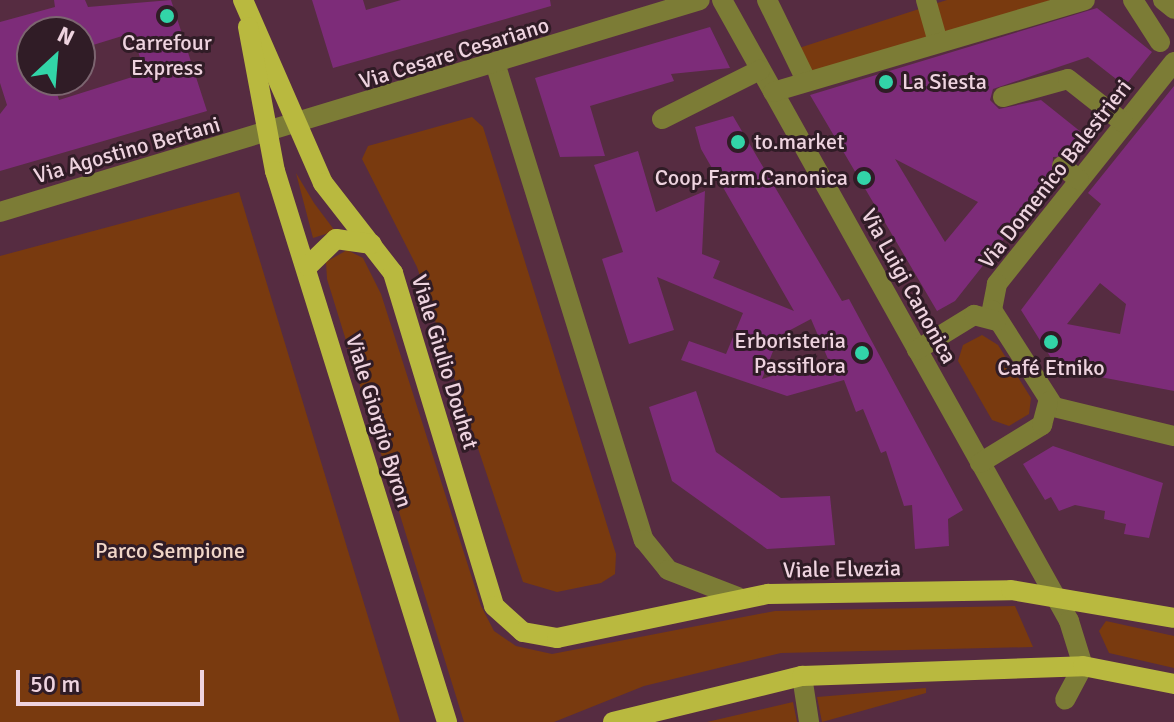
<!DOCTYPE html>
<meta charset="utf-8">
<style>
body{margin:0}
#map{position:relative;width:1174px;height:722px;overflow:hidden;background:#562c41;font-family:Signika,sans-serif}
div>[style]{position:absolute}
.green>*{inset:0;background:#793a0f;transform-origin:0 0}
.building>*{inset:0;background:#7d2c79}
.minor>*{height:20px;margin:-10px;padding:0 10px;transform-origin:10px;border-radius:10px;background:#7c7c36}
.major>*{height:20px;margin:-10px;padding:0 10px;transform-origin:10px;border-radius:10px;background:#b9b93f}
.dots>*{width:22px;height:22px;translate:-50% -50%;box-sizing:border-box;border:4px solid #301c26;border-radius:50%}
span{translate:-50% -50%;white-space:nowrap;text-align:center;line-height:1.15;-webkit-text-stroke:6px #301c26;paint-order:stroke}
.poi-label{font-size:22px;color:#eed3df}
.left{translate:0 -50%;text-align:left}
.right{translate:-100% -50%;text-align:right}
.street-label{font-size:22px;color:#eed3df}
.park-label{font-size:22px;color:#f1d6c8}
.north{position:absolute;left:16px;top:16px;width:80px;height:80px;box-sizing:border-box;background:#301c26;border:2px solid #7c6570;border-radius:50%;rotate:26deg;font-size:22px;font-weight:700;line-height:32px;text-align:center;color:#eed3df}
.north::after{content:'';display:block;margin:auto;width:28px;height:36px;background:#32d4a8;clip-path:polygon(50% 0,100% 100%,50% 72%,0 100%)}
.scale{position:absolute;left:16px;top:670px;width:188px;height:36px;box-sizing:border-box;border:4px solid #eed3df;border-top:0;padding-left:10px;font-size:24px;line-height:28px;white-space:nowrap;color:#eed3df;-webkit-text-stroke:6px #301c26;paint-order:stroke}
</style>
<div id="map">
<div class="green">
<i style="clip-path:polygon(947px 0,1052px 0,943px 33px,934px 4px)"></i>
<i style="left:919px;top:9px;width:29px;height:127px;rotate:72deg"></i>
<i style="clip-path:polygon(472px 117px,483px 127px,616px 554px,615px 574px,601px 583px,557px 592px,523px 582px,417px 267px,362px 159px,368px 146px)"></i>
<i style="clip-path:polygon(296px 173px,314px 203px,335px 231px,313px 238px)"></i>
<i style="clip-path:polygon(239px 192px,400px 722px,0 722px,0 256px)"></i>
<i style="clip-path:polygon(347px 250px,363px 258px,381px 294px,481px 606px,494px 631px,516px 646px,552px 654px,775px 611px,1015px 606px,1033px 647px,781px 653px,644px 686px,554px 722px,464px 722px,327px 279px,326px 262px)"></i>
<i style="clip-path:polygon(982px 335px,998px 345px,1031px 398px,1029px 414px,1009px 426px,992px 420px,958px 361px,963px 345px)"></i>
<i style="clip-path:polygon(1106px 621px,1174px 636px,1174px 668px,1109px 653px,1099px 631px)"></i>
<i style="clip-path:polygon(926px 688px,926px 693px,822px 722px,817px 697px)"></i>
<i style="clip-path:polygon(793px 702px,797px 722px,707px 722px)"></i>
</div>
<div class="building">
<i style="clip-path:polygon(evenodd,54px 0,85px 0,88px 7px,171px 0,207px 111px,0 171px,0 114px,7px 105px,0 83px,0 22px,55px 7px,54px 0,32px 32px,80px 32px,80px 49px,132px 33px,145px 73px,59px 100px,53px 80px,32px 80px,32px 32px)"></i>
<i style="clip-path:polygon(312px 0,363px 0,366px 10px,401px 0,550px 0,551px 6px,333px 68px)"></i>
<i style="clip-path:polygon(evenodd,1097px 8px,1152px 52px,1125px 86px,1088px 57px,993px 89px,990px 100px,999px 109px,1041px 100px,1086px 136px,1070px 156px,1053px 157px,1052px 178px,955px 301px,937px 311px,810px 95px,1097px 8px,895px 159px,978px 202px,945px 242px,895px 159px)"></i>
<i style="clip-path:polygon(710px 27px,730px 68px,671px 74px,674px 81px,590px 106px,605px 156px,560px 157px,535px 78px)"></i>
<i style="clip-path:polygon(evenodd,1174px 86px,1174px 391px,1058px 369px,1021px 310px,1101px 204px,1088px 193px,1174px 86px,1100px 283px,1126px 304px,1120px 334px,1067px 324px,1100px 283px)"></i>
<i style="clip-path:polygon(evenodd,733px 116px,842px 301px,849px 299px,963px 510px,948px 519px,949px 546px,915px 549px,912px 505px,904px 506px,886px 451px,881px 453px,863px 409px,856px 412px,844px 380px,787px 396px,681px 360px,689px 341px,726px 354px,743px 313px,657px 277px,674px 330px,629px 344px,602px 259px,623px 252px,594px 165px,638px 151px,656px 212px,705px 191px,702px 254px,720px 261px,713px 278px,794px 311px,701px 149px,695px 127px,733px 116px,811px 319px,828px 359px,762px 379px,779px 336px,811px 319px)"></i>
<i style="clip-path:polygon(696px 391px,716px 452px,781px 498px,830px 496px,835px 545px,767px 549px,672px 481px,649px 407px)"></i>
<i style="clip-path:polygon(1053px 446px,1163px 483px,1149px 538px,1124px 534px,1126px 524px,1104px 519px,1105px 511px,1075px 505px,1059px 511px,1051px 497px,1045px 500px,1023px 464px)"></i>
</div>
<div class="minor">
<i style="left:722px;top:0;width:711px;rotate:60.8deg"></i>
<i style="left:1069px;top:621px;width:47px;rotate:72.7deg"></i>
<i style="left:1083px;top:666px;width:38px;rotate:118deg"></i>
<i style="left:767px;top:0;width:89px;rotate:64deg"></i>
<i style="left:926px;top:0;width:44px;rotate:74.1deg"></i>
<i style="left:1133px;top:0;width:50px;rotate:57.3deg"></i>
<i style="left:1163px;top:0;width:14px;rotate:39deg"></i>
<i style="left:1174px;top:62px;width:284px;rotate:128.6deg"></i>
<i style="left:997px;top:284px;width:26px;rotate:101deg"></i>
<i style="left:992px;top:310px;width:115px;rotate:57.4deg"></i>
<i style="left:1054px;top:407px;width:123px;rotate:13.6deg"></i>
<i style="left:496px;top:66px;width:497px;rotate:72.7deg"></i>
<i style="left:644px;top:540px;width:38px;rotate:51deg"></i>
<i style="left:668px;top:570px;width:75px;rotate:21.1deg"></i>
<i style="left:773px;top:92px;width:325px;rotate:-16.4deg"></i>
<i style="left:1003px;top:97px;width:67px;rotate:-15.5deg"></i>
<i style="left:1068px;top:79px;width:71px;rotate:38.2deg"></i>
<i style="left:662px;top:119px;width:110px;rotate:-26.6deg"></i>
<i style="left:1062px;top:166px;width:22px;rotate:39deg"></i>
<i style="left:0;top:212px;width:731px;rotate:-16.85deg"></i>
<i style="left:917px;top:350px;width:67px;rotate:-31.6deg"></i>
<i style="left:974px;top:315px;width:23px;rotate:15deg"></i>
<i style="left:980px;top:463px;width:73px;rotate:-31.5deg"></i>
<i style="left:1042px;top:425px;width:24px;rotate:-75deg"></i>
<i style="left:802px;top:676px;width:47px;rotate:81.3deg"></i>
</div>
<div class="major">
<i style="left:243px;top:0;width:200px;rotate:66.4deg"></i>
<i style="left:323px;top:183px;width:114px;rotate:52.1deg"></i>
<i style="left:393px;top:273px;width:348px;rotate:73.1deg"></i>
<i style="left:494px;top:606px;width:39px;rotate:42deg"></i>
<i style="left:523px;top:632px;width:35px;rotate:10deg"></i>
<i style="left:557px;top:638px;width:216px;rotate:-11.8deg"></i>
<i style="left:768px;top:594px;width:243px;rotate:-0.9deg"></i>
<i style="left:1011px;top:590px;width:165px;rotate:9.7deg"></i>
<i style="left:248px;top:27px;width:147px;rotate:79.4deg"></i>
<i style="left:275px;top:171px;width:577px;rotate:72.66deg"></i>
<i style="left:308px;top:266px;width:39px;rotate:-44deg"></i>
<i style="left:336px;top:239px;width:36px;rotate:8deg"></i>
<i style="left:613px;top:722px;width:195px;rotate:-13.7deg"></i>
<i style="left:802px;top:676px;width:281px;rotate:-2deg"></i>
<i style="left:1083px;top:666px;width:93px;rotate:11.2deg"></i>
</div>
<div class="dots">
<i style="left:167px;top:16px;background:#32d4a8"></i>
<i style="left:886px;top:82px;background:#32d4a8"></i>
<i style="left:738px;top:142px;background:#32d4a8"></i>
<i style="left:864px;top:178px;background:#32d4a8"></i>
<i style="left:1051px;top:342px;background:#32d4a8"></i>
<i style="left:862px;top:353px;background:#32d4a8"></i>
</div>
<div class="poi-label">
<span style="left:167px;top:55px">Carrefour<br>Express</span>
<span class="left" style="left:902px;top:82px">La Siesta</span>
<span class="left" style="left:754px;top:142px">to.market</span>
<span class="right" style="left:848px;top:178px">Coop.Farm.Canonica</span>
<span class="right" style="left:846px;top:353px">Erboristeria<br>Passiflora</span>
<span style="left:1051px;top:368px">Café Etniko</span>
</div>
<div class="street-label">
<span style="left:454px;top:53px;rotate:-17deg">Via Cesare Cesariano</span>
<span style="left:127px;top:150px;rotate:-16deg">Via Agostino Bertani</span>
<span style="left:1055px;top:174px;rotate:-52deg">Via Domenico Balestrieri</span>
<span style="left:909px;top:286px;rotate:61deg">Via Luigi Canonica</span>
<span style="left:445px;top:362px;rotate:73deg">Viale Giulio Douhet</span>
<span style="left:379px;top:421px;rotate:73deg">Viale Giorgio Byron</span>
<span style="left:842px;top:569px;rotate:-1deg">Viale Elvezia</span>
</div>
<div class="park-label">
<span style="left:170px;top:551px">Parco Sempione</span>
</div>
<div class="north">N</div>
<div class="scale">50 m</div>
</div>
